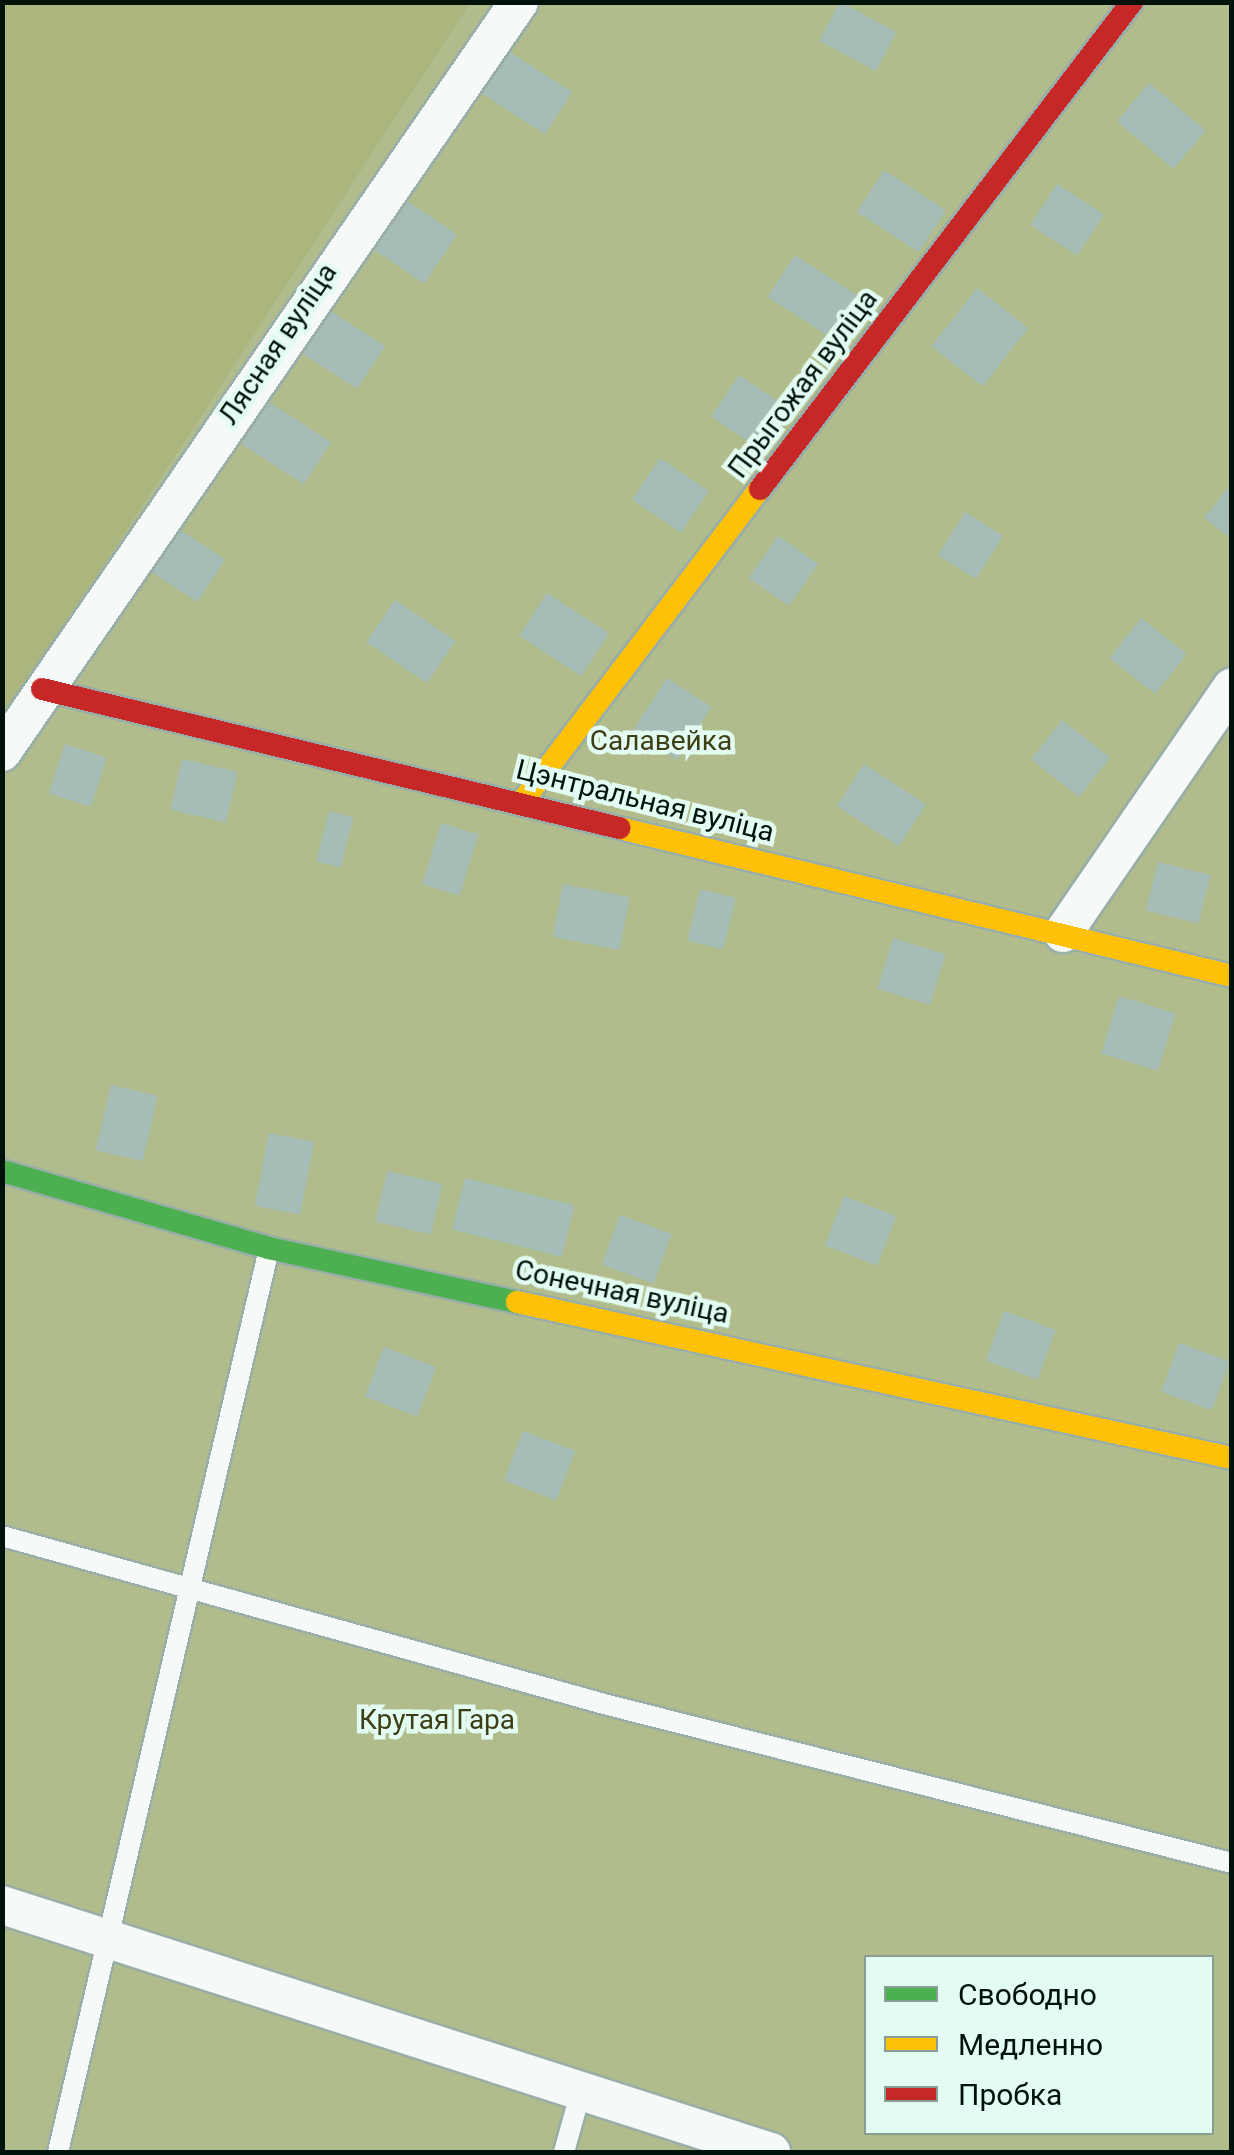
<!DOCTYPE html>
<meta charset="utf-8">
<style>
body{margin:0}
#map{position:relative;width:1234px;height:2155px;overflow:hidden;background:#bad5ca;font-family:Roboto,sans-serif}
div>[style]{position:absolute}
.green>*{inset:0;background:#b0bc8c}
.forest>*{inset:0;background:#aab67d}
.building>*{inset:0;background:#a6bdb7;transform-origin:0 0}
.roads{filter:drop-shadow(2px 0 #98aea6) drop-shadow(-2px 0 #98aea6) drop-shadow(0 2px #98aea6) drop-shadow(0 -2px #98aea6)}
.lane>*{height:20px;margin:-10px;padding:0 10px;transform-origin:10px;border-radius:10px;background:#f5f9f7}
.street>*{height:38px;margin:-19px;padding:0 19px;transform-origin:19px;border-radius:19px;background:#f5f9f7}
.fast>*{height:22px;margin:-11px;padding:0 11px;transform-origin:11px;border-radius:11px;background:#4caf50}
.slow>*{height:22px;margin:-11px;padding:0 11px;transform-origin:11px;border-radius:11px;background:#ffc107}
.jam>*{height:22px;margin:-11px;padding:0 11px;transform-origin:11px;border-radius:11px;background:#c62828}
span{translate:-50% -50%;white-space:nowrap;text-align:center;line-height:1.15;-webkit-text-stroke:9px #e2fcf1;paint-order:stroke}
.street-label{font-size:28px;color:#01120b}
.park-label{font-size:28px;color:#3e3e16}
.frame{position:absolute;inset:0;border:5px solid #01120b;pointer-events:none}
.legend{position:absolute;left:864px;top:1955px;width:350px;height:180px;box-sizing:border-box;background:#e2fcf1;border:2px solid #889e95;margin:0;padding:12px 18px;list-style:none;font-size:30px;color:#01120b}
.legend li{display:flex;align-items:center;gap:20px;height:50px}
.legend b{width:50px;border:2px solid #889e95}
</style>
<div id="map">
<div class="green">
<i style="clip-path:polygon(evenodd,466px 3px,1231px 3px,1231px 2152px,3px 2152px,2px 710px,466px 3px,866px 1958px,1212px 1958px,1212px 2132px,866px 2132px,866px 1958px)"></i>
</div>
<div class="forest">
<i style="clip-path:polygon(3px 3px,470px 3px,3px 720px)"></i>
</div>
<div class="building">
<i style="left:840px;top:2px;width:64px;height:44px;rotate:28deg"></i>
<i style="left:510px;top:52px;width:74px;height:50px;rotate:33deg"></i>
<i style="left:1149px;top:83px;width:74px;height:50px;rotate:40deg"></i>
<i style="left:884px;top:170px;width:74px;height:50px;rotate:33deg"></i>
<i style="left:1057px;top:184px;width:56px;height:49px;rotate:33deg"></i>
<i style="left:394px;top:192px;width:76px;height:59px;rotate:34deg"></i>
<i style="left:795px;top:255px;width:74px;height:50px;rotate:33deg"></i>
<i style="left:977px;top:288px;width:65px;height:74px;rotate:38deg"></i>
<i style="left:323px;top:306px;width:74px;height:51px;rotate:33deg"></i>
<i style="left:739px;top:375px;width:54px;height:50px;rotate:34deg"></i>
<i style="left:269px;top:402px;width:74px;height:50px;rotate:33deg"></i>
<i style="left:660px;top:458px;width:59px;height:50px;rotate:34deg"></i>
<i style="clip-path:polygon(1232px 483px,1232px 539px,1204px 518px)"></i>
<i style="left:965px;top:512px;width:45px;height:51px;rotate:32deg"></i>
<i style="left:174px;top:526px;width:61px;height:51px;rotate:33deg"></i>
<i style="left:778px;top:536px;width:49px;height:51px;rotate:35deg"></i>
<i style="left:547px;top:593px;width:74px;height:51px;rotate:33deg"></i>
<i style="left:395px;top:600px;width:73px;height:51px;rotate:34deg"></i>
<i style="left:1141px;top:618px;width:58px;height:51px;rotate:38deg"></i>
<i style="left:667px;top:678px;width:53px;height:63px;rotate:33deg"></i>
<i style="left:1062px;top:720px;width:61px;height:50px;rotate:38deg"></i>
<i style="left:65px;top:744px;width:44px;height:52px;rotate:18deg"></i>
<i style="left:182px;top:759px;width:57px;height:52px;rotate:13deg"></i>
<i style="left:864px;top:764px;width:74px;height:50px;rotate:33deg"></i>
<i style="left:329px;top:811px;width:25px;height:52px;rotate:14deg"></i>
<i style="left:441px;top:823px;width:39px;height:64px;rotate:17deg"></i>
<i style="left:1158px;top:862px;width:54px;height:50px;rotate:14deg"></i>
<i style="left:563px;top:884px;width:68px;height:54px;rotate:11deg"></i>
<i style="left:700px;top:889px;width:37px;height:53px;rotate:14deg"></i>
<i style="left:893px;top:938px;width:55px;height:53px;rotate:17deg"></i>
<i style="left:1119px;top:996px;width:59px;height:60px;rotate:17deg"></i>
<i style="left:111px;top:1085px;width:48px;height:67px;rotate:13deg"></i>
<i style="left:269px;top:1133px;width:46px;height:74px;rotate:11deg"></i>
<i style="left:387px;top:1171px;width:57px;height:52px;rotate:13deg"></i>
<i style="left:465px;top:1178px;width:113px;height:53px;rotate:14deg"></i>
<i style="left:844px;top:1196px;width:56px;height:53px;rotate:21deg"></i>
<i style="left:620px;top:1215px;width:55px;height:53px;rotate:20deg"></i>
<i style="left:1004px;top:1311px;width:55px;height:53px;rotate:20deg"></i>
<i style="left:1179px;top:1343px;width:54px;height:52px;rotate:20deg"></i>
<i style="left:384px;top:1347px;width:56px;height:53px;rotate:21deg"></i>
<i style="left:523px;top:1431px;width:56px;height:53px;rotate:21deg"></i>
</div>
<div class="roads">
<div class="lane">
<i style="left:2px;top:1536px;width:625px;rotate:15.59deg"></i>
<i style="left:604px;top:1704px;width:648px;rotate:14.21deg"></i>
<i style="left:58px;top:2152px;width:927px;rotate:-76.85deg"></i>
<i style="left:564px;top:2152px;width:63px;rotate:-74.4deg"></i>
</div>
<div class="street">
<i style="left:2px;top:752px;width:911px;rotate:-55.42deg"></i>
<i style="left:1063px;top:933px;width:298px;rotate:-55.5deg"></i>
<i style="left:2px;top:1905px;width:808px;rotate:17.81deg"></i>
</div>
<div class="fast">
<i style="left:2px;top:1171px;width:278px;rotate:16.1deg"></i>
<i style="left:269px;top:1248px;width:254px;rotate:12.3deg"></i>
</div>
<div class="slow">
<i style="left:522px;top:802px;width:393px;rotate:-52.8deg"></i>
<i style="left:619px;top:828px;width:631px;rotate:13.57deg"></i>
<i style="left:517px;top:1302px;width:732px;rotate:12.31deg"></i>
</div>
<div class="jam">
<i style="left:760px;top:489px;width:613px;rotate:-52.63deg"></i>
<i style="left:42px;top:689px;width:594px;rotate:13.54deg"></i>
</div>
</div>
<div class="street-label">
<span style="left:278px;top:344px;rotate:-56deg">Лясная вуліца</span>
<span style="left:803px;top:384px;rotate:-53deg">Прыгожая вуліца</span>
<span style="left:645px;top:801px;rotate:14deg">Цэнтральная вуліца</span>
<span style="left:622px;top:1292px;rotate:12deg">Сонечная вуліца</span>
</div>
<div class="park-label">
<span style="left:661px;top:741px">Салавейка</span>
<span style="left:437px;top:1720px">Крутая Гара</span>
</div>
<div class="frame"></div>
<ul class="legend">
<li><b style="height:12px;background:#4caf50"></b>Свободно</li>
<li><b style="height:12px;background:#ffc107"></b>Медленно</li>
<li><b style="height:12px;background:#c62828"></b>Пробка</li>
</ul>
</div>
